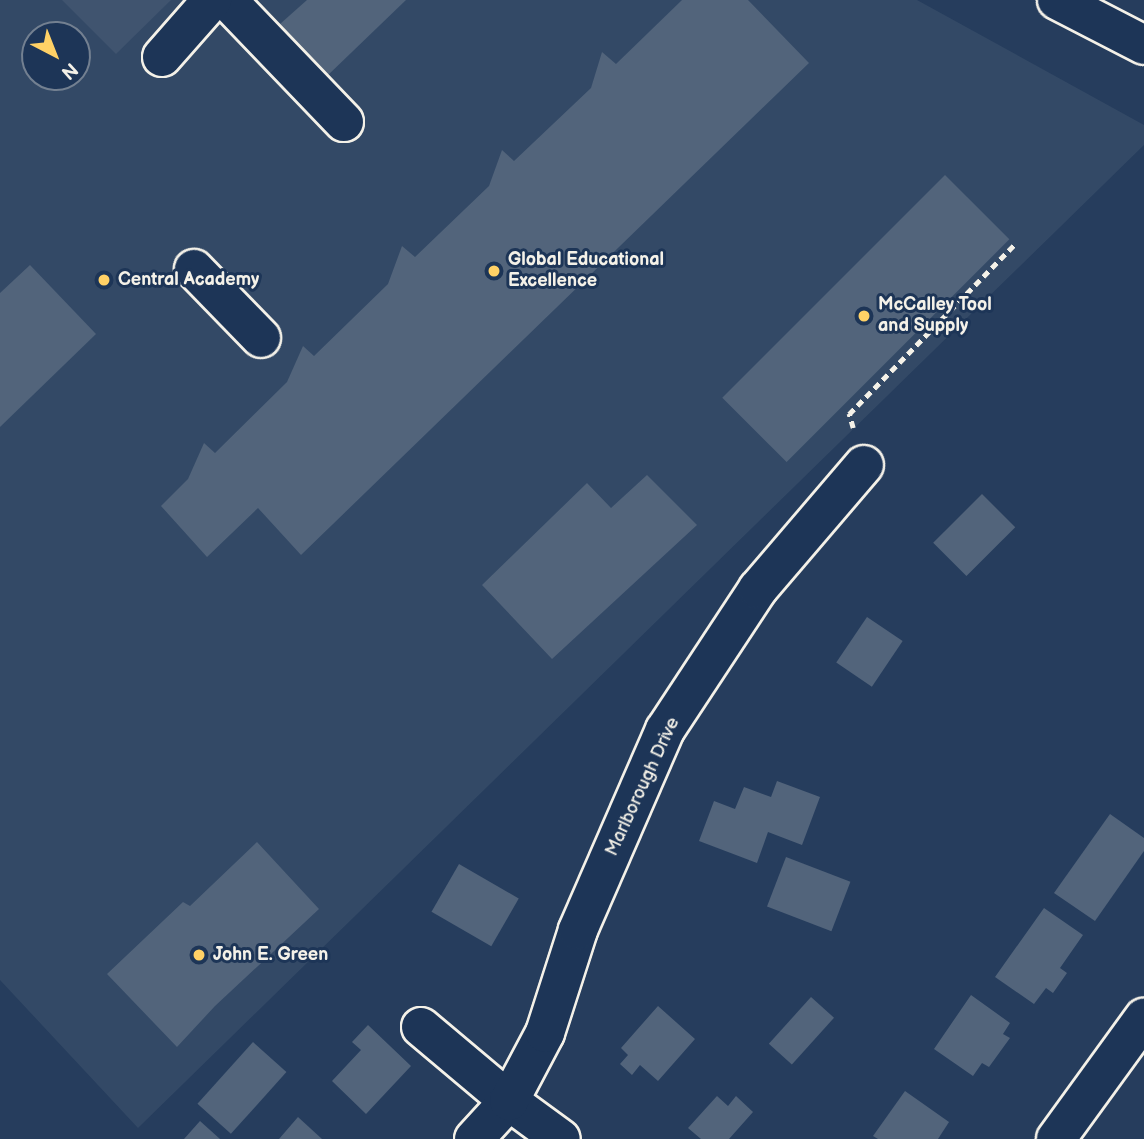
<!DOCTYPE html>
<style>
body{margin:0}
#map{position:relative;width:1144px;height:1139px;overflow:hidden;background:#263d5d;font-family:"Balsamiq Sans",sans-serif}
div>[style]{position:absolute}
.built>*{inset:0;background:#334966}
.green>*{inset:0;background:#40546f}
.building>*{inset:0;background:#52647b;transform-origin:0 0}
.path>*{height:4.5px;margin-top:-2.25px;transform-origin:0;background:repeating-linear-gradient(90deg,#f4f1e8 0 7px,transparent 0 12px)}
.roads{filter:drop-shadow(2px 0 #f4f1e8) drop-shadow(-2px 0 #f4f1e8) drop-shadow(0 2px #f4f1e8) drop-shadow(0 -2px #f4f1e8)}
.minor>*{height:38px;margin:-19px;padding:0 19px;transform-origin:19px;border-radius:19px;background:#1d3557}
.dots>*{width:19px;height:19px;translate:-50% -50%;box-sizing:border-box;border:4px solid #1d3557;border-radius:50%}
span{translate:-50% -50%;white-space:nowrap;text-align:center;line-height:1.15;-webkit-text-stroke:6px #1d3557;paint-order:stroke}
.poi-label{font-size:18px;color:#f4f1e8;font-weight:700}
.left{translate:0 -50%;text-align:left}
.street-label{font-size:18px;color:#f4f1e8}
.north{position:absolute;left:21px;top:21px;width:70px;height:70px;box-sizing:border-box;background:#1d3557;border:2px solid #738091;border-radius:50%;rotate:138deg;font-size:19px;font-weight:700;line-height:28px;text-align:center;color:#f4f1e8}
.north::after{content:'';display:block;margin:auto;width:24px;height:32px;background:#ffd166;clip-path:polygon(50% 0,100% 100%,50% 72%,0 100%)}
</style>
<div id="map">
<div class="built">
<i style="clip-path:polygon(evenodd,0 0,917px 0,1144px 125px,1144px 145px,138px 1128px,0 980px,0 0,35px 35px,77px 35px,77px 77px,35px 77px,35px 35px)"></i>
</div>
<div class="green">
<i style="clip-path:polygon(62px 0,171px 0,116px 54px)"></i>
</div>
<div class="building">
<i style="clip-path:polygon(307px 0,406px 0,326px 77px,280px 24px)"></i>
<i style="clip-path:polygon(682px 0,748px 0,809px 63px,301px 555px,258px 508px,207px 557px,161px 506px,188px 479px,204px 443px,215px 453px,287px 382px,303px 346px,314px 356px,388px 284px,402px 246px,415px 257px,489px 186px,502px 150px,514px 161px,591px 88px,602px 52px,616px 64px)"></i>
<i style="left:945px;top:175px;width:91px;height:315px;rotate:45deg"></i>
<i style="clip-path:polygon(30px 265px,96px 334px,0 427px,0 293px)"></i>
<i style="clip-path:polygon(647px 475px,697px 525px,552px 659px,482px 585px,587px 483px,611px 508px)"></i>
<i style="left:982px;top:494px;width:47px;height:69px;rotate:45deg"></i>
<i style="left:867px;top:617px;width:43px;height:55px;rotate:34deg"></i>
<i style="clip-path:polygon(777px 781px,820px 797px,802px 845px,768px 832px,757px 863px,699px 841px,714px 801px,735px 809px,744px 787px,771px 797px)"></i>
<i style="clip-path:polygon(1110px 814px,1144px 838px,1144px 851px,1095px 921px,1054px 893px)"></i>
<i style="clip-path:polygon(257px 842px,319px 909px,215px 1006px,177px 1047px,107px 974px,183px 902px,190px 906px)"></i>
<i style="left:786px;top:857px;width:69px;height:53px;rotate:21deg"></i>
<i style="left:459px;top:864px;width:69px;height:55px;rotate:30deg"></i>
<i style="clip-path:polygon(1044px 908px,1083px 935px,1060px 968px,1067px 973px,1053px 993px,1046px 988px,1034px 1004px,995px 977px)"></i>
<i style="clip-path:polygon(971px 995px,1010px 1023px,1003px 1034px,1010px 1038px,989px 1067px,982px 1063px,973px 1076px,934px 1049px)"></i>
<i style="left:811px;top:997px;width:31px;height:63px;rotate:42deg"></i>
<i style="clip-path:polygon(658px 1006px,695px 1039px,658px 1081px,640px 1065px,632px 1075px,620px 1064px,628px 1055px,621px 1048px)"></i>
<i style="clip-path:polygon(368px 1025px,411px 1066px,366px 1114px,332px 1081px,361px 1050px,352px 1042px)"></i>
<i style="left:253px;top:1042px;width:45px;height:83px;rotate:42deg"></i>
<i style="clip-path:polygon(905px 1091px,949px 1122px,938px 1139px,878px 1139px,873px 1136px)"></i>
<i style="clip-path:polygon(717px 1096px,728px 1106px,736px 1096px,753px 1112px,729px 1139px,701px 1139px,688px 1128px)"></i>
<i style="clip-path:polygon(298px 1117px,322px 1139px,279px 1139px)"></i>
<i style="clip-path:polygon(200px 1121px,220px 1139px,184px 1139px)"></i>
</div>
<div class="path">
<i style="left:853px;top:428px;width:15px;rotate:-106deg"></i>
<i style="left:849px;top:414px;width:240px;rotate:-45.7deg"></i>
</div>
<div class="roads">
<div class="minor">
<i style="left:227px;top:0;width:169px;rotate:46.2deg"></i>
<i style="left:1057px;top:0;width:98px;rotate:27.3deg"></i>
<i style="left:162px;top:57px;width:76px;rotate:-48.7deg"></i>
<i style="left:194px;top:269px;width:96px;rotate:45.8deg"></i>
<i style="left:421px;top:1027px;width:115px;rotate:40.1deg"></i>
<i style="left:509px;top:1101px;width:64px;rotate:36.2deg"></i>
<i style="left:474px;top:1139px;width:52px;rotate:-47.4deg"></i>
<i style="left:509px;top:1101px;width:77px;rotate:-62.1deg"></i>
<i style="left:545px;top:1033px;width:108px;rotate:-72.2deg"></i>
<i style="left:578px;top:930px;width:218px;rotate:-66.5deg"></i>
<i style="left:665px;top:730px;width:169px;rotate:-56.6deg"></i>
<i style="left:758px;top:589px;width:163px;rotate:-49.5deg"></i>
<i style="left:1056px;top:1139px;width:150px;rotate:-54deg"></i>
</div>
</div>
<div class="dots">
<i style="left:494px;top:271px;background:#ffd166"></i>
<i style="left:104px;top:280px;background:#ffd166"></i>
<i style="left:864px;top:316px;background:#ffd166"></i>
<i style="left:199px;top:955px;background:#ffd166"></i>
</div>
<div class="poi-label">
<span class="left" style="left:508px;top:271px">Global Educational<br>Excellence</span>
<span class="left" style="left:118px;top:280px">Central Academy</span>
<span class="left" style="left:878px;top:316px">McCalley Tool<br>and Supply</span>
<span class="left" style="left:213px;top:955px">John E. Green</span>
</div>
<div class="street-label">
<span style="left:643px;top:787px;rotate:-65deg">Marlborough Drive</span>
</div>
<div class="north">N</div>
</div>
